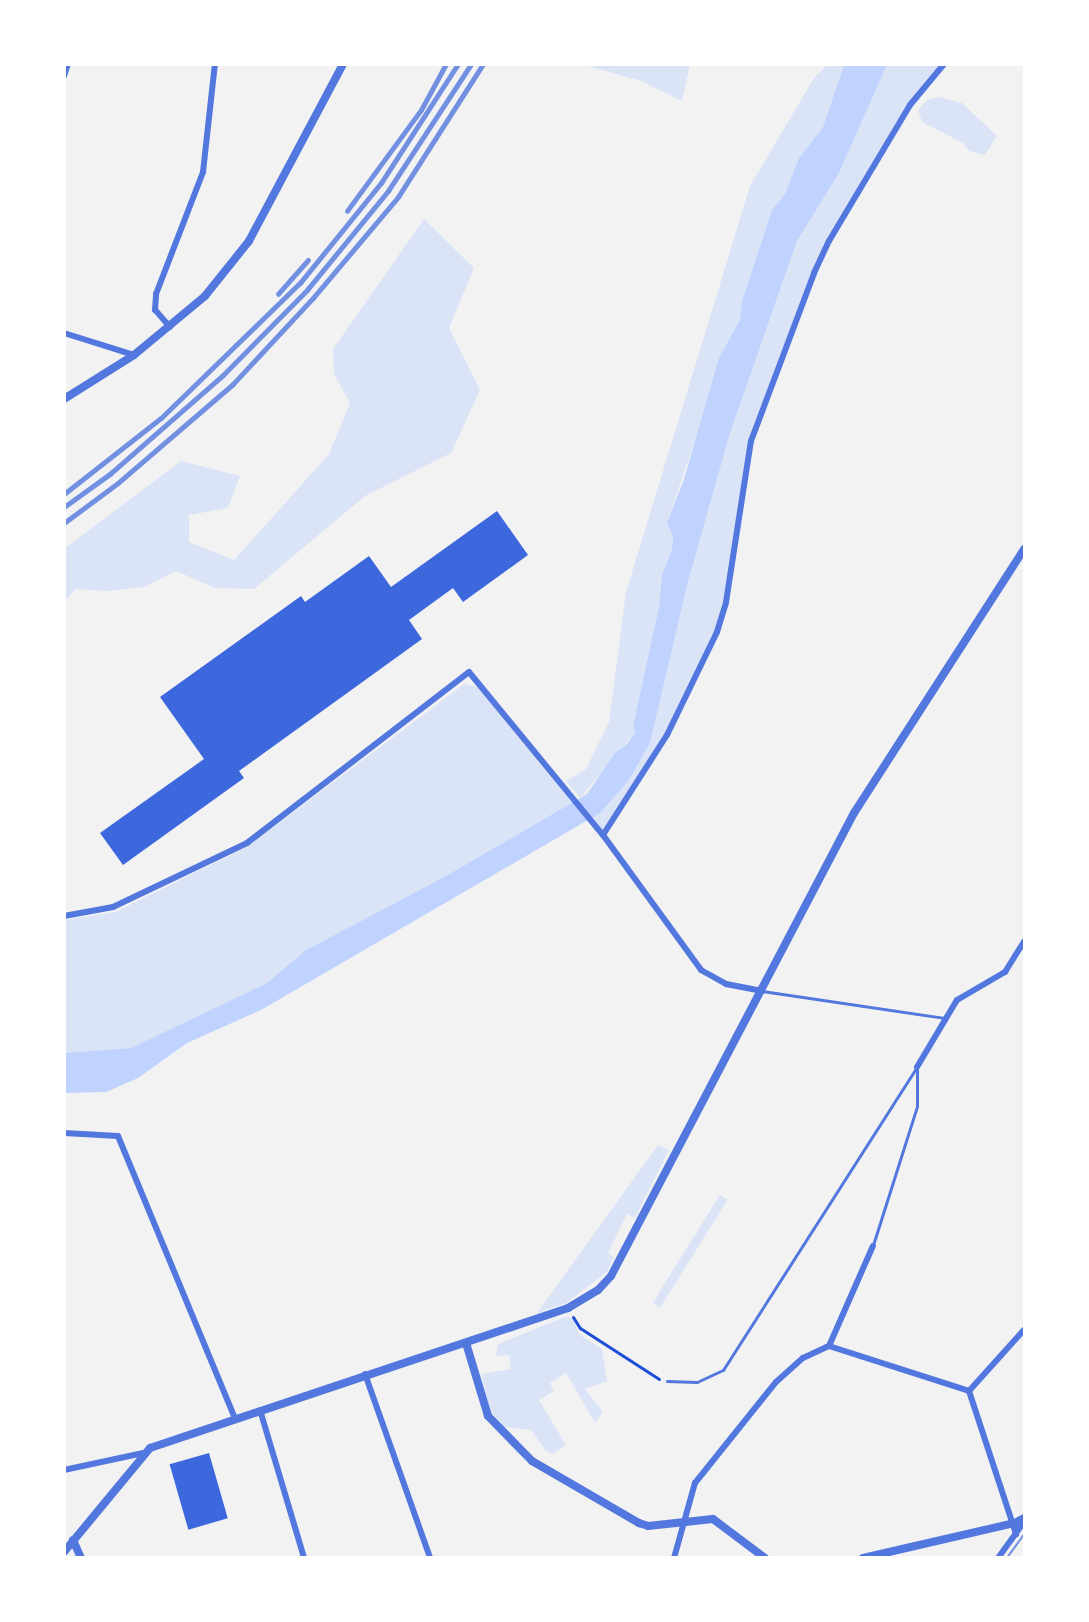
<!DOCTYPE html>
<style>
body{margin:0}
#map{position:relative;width:1089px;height:1622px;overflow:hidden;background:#f2f2f2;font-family:"Noto Sans",sans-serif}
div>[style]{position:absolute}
.green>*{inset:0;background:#dbe4f7;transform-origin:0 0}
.water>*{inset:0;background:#bfd3fe}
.building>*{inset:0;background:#3d67dc;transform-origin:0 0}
.path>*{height:3px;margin:-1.5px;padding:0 1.5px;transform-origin:1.5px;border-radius:1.5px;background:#1d4ed8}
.service>*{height:3px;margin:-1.5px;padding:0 1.5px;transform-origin:1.5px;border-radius:1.5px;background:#5277de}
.minor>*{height:6px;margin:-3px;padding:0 3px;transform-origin:3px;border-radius:3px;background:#5277de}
.tertiary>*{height:8px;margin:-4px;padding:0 4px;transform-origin:4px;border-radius:4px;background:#5277de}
.tram>*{height:1.5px;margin:-0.75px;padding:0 0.75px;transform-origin:0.75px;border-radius:0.75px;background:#7290e2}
.rail>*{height:4.5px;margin:-2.25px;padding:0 2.25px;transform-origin:2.25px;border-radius:2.25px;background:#7290e2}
span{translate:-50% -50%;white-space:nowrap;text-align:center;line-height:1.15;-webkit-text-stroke:6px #fff;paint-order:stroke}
.frame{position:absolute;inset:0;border:66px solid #fff;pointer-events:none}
</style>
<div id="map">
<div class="green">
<i style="clip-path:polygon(584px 65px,690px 65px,682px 101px,641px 81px)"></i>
<i style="clip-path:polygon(827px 65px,844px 65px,823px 127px,799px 158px,785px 194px,772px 210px,742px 301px,740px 320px,726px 348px,667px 523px,673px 536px,672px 549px,662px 575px,659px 607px,633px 724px,635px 733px,580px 798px,566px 781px,586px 769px,609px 722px,626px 592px,750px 186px,814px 78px)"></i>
<i style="clip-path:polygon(887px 65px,944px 65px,910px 105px,829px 241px,751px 441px,717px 632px,688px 695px,603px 835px,590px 819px,629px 780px,650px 743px,688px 582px,729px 435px,797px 241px,839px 173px)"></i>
<i style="clip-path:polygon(939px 97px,962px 103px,997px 136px,985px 155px,969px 151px,963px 143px,922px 122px,918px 110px,927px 100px)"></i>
<i style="clip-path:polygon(424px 219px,474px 268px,449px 328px,480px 390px,451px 453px,365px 496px,254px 589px,215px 588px,176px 571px,144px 587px,107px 591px,76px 589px,65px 601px,65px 548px,181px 461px,240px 476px,228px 508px,189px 515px,189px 542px,234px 560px,329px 454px,350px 403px,334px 374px,333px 349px)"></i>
<i style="clip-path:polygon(464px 684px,477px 687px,572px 803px,446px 876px,306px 950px,267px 983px,131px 1048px,65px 1053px,65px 920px,115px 912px,247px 847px)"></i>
<i style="clip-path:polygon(658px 1145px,669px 1150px,635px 1218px,627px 1214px,608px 1253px,614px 1257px,607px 1272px,566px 1303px,537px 1313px)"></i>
<i style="left:720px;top:1195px;width:9px;height:127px;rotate:32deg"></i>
<i style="clip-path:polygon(567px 1316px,573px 1319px,580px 1335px,602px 1349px,607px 1381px,585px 1389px,603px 1412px,595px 1423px,566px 1373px,550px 1383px,554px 1391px,539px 1400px,566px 1445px,553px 1454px,546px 1451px,531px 1430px,503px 1427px,490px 1410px,481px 1374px,511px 1369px,509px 1355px,496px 1356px,498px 1344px)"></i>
</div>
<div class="water">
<i style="clip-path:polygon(844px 65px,887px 65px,839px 173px,797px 241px,729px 436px,688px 582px,650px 743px,629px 780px,600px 813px,261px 1010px,187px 1043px,138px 1078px,106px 1092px,65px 1093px,64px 1053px,131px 1048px,267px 983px,306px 950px,446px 876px,587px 794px,615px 753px,627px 744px,635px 733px,633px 725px,659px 607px,662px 575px,672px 549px,673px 536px,667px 523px,684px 479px,719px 358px,740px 320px,742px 301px,772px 210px,785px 194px,799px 158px,823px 127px)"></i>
</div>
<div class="building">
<i style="clip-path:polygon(497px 511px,528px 555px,463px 602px,453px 588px,409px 620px,422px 639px,239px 771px,244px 778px,123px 865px,100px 833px,204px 759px,160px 697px,301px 596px,305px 602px,369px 556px,391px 587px)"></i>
<i style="left:209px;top:1453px;width:68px;height:41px;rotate:74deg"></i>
</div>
<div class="path">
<i style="left:573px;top:1317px;width:13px;rotate:58deg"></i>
<i style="left:580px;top:1328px;width:94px;rotate:32.8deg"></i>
</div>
<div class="service">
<i style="left:762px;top:991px;width:184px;rotate:8.4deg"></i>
<i style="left:873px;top:1245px;width:146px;rotate:-72.4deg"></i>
<i style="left:917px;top:1106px;width:37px;rotate:-90deg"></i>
<i style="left:667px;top:1381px;width:30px;rotate:2deg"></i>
<i style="left:697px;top:1382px;width:29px;rotate:-25deg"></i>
<i style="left:723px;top:1370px;width:360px;rotate:-57.4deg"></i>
</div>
<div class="minor">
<i style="left:64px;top:76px;width:13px;rotate:-72deg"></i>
<i style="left:170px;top:327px;width:23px;rotate:-131deg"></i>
<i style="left:155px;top:310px;width:16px;rotate:-86deg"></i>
<i style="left:156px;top:294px;width:131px;rotate:-68.9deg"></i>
<i style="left:203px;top:172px;width:109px;rotate:-83.7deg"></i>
<i style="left:64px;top:333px;width:73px;rotate:17.4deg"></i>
<i style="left:603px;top:835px;width:119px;rotate:-57.4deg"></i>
<i style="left:667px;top:735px;width:114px;rotate:-64.1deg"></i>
<i style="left:717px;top:632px;width:31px;rotate:-73deg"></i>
<i style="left:726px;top:602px;width:163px;rotate:-81.2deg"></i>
<i style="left:751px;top:441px;width:179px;rotate:-69.4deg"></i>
<i style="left:814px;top:273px;width:35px;rotate:-65deg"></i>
<i style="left:829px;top:241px;width:158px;rotate:-59.2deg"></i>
<i style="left:910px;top:105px;width:53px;rotate:-50.3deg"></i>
<i style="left:64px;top:916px;width:50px;rotate:-10.4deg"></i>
<i style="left:113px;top:907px;width:148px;rotate:-25.5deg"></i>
<i style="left:247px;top:843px;width:280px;rotate:-37.6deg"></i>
<i style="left:469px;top:672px;width:211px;rotate:50.6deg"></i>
<i style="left:603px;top:835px;width:167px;rotate:54deg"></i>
<i style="left:701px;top:970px;width:29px;rotate:29deg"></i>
<i style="left:726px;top:984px;width:37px;rotate:11deg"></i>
<i style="left:917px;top:1067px;width:78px;rotate:-59.2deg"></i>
<i style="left:957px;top:1000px;width:56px;rotate:-30.3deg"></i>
<i style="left:1005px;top:972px;width:36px;rotate:-58deg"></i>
<i style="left:64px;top:1133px;width:54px;rotate:3.2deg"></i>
<i style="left:118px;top:1136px;width:306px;rotate:67.5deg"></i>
<i style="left:829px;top:1346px;width:147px;rotate:17.8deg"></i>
<i style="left:969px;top:1391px;width:151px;rotate:71.8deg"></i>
<i style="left:365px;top:1374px;width:195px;rotate:70.5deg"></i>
<i style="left:969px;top:1391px;width:82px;rotate:-48deg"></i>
<i style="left:260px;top:1410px;width:154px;rotate:73.4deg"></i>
<i style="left:64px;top:1470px;width:81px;rotate:-12.1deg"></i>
<i style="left:674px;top:1558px;width:78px;rotate:-74.4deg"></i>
<i style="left:695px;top:1483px;width:129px;rotate:-51.3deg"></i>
<i style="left:776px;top:1382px;width:36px;rotate:-42deg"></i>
<i style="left:803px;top:1358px;width:29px;rotate:-25deg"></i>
<i style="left:829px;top:1346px;width:109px;rotate:-66.3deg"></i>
<i style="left:998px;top:1558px;width:44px;rotate:-54.2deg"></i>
</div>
<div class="tertiary">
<i style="left:64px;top:399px;width:83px;rotate:-32.2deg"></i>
<i style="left:134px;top:355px;width:92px;rotate:-39.7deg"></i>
<i style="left:205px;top:296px;width:70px;rotate:-51.3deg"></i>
<i style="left:249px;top:241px;width:200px;rotate:-62deg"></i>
<i style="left:466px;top:1343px;width:76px;rotate:73.2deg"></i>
<i style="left:488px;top:1416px;width:63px;rotate:45.6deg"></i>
<i style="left:532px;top:1461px;width:124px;rotate:30.1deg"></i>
<i style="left:639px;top:1523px;width:9px;rotate:18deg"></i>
<i style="left:648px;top:1526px;width:65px;rotate:-6.1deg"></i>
<i style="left:713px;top:1519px;width:65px;rotate:36.9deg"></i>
<i style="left:73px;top:1540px;width:20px;rotate:66deg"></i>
<i style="left:64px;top:1552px;width:135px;rotate:-50.4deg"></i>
<i style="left:150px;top:1448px;width:441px;rotate:-18.5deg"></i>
<i style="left:568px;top:1308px;width:35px;rotate:-31deg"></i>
<i style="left:598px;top:1290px;width:19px;rotate:-47deg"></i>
<i style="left:611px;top:1276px;width:523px;rotate:-62.31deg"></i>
<i style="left:854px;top:813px;width:314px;rotate:-57.2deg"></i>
<i style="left:863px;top:1558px;width:156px;rotate:-13deg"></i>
<i style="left:1015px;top:1523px;width:10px;rotate:-29deg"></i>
</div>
<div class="tram">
<i style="left:1007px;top:1558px;width:29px;rotate:-54deg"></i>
</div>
<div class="rail">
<i style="left:347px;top:211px;width:125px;rotate:-53.8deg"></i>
<i style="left:421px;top:110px;width:52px;rotate:-61.5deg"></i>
<i style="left:278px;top:294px;width:45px;rotate:-48.6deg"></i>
<i style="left:64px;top:494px;width:123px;rotate:-38.1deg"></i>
<i style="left:161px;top:418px;width:194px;rotate:-44.2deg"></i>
<i style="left:300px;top:283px;width:129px;rotate:-51deg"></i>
<i style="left:381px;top:183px;width:142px;rotate:-57.1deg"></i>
<i style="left:64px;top:507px;width:57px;rotate:-35.7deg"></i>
<i style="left:110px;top:474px;width:150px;rotate:-41.2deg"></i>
<i style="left:223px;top:375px;width:120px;rotate:-45.3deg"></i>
<i style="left:307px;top:290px;width:128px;rotate:-50.7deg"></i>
<i style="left:388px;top:191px;width:152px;rotate:-56.8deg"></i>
<i style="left:64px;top:523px;width:67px;rotate:-36.5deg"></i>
<i style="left:118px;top:483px;width:152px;rotate:-40.7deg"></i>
<i style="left:233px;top:384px;width:117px;rotate:-47.1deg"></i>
<i style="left:313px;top:298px;width:132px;rotate:-49.9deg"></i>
<i style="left:398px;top:197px;width:158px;rotate:-57.4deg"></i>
</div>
<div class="frame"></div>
</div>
